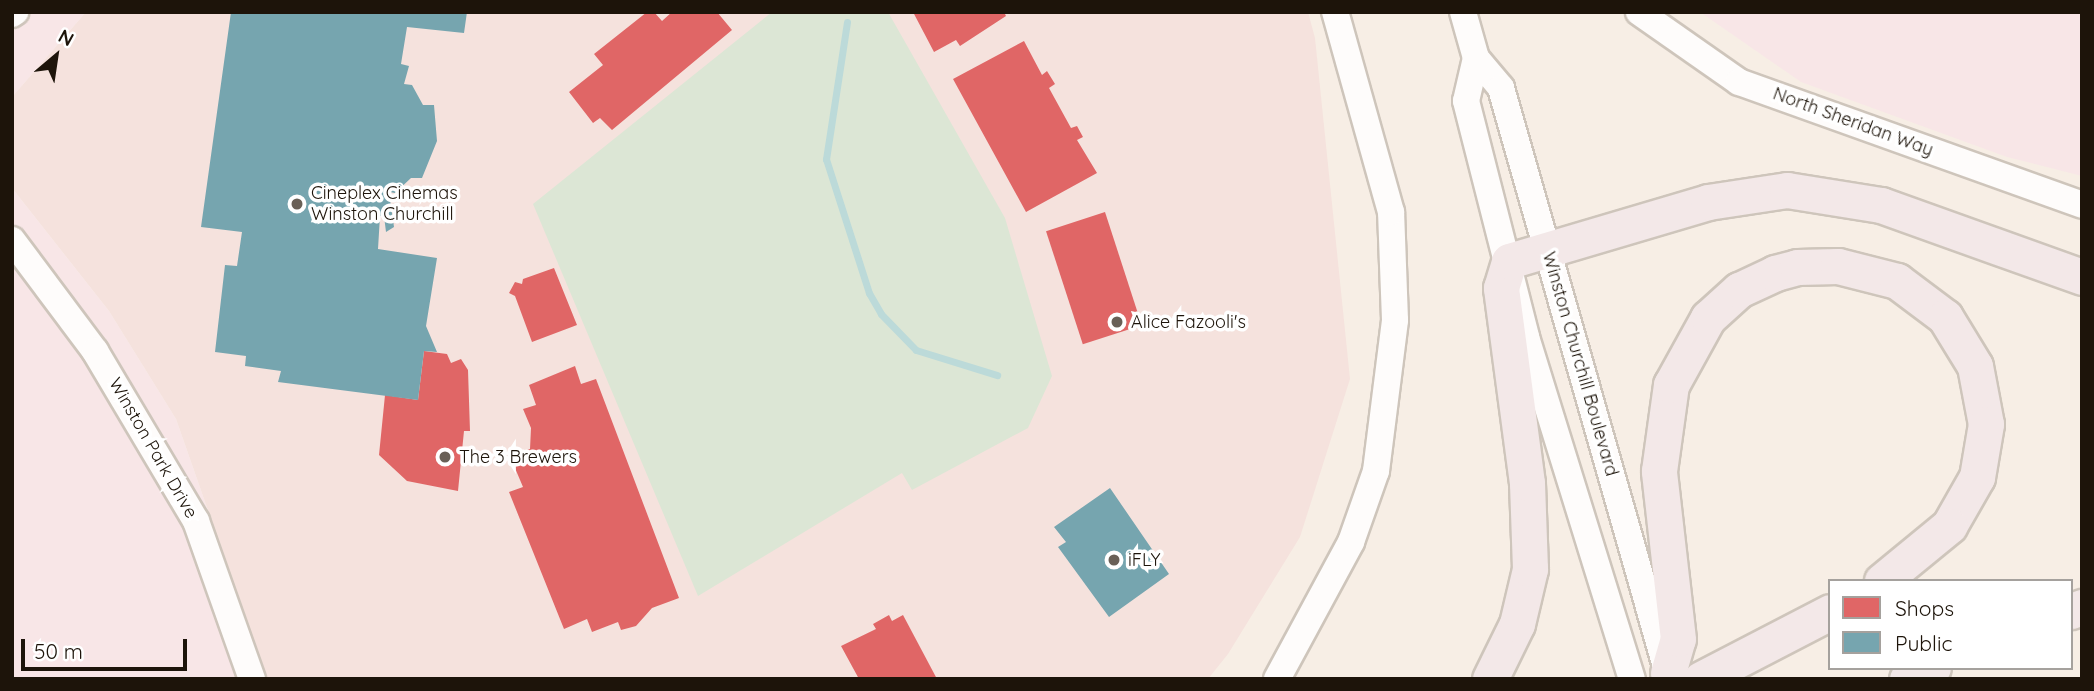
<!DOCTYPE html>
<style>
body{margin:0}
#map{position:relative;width:2094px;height:691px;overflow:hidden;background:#f7eee5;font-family:Quicksand,sans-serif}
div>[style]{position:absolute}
.commercial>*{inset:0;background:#f5e2dd}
.industrial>*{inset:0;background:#f8e6e7}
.green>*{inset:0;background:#dce6d5}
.shops>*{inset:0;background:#e06666;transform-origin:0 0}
.public>*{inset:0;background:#76a5af}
.stream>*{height:7px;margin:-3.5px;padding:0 3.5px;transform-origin:3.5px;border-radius:3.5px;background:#bcdad9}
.roads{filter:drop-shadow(2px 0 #cec5bb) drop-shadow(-2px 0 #cec5bb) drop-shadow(0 2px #cec5bb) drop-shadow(0 -2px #cec5bb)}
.secondary>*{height:26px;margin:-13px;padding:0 13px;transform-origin:13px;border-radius:13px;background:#fefcfb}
.highway>*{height:35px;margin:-17.5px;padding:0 17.5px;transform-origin:17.5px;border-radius:17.5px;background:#f3e8e8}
.dots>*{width:19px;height:19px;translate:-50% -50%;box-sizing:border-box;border:4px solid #fff;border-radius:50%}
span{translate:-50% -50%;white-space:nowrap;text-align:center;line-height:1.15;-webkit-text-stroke:7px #fff;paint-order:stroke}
.street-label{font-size:18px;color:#1d140a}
.poi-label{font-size:18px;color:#1d140a}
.left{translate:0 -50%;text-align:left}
.frame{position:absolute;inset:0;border:14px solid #1d140a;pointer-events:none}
.legend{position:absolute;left:1828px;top:579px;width:245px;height:91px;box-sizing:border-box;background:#fff;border:2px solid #a5a19d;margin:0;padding:9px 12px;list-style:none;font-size:21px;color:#1d140a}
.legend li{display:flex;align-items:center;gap:14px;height:35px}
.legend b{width:35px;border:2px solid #a5a19d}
.north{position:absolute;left:21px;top:21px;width:70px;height:70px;-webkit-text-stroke:5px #fff;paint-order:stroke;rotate:29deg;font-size:19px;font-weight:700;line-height:28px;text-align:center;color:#1d140a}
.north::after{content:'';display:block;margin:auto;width:24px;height:32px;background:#1d140a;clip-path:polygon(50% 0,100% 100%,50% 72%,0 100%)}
.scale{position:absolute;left:21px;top:639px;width:166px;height:32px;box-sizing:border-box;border:4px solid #1d140a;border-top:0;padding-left:9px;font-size:21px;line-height:24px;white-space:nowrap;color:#1d140a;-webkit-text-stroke:5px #fff;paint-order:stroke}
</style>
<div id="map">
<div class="commercial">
<i style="clip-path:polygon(86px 12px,1308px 12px,1315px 38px,1350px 379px,1300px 537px,1228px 654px,1208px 679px,267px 679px,176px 419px,109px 311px,12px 188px,12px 97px)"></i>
</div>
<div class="industrial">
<i style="clip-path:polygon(12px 12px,86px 12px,12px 97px)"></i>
<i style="clip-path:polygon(1700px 12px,2082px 12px,2082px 176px,2007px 157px,1801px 82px)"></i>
<i style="clip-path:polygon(12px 188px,109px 311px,176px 419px,267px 679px,12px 679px)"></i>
</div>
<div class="green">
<i style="clip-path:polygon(772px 12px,888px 12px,1005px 218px,1052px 376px,1028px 428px,912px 490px,902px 473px,698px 596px,533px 204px)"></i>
</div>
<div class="shops">
<i style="clip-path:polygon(647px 12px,654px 12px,662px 21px,672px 12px,717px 12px,732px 30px,612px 130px,600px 118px,593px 123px,569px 92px,603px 65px,594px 54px)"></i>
<i style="clip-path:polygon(913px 12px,1004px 12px,1006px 16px,960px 46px,956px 40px,934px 52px)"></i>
<i style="clip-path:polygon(1024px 41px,1042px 75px,1047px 71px,1055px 84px,1049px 88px,1071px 128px,1077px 126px,1083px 137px,1077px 140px,1097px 173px,1026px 212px,953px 79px)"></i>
<i style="left:1105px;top:212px;width:119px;height:62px;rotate:72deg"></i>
<i style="clip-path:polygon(554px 268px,577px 325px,532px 342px,515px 296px,509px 293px,515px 282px,522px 284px,523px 279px)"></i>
<i style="clip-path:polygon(424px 351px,447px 354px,451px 363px,461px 359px,468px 370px,470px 431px,464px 431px,458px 491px,407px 481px,379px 455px,385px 395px,418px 400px)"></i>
<i style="clip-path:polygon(575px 366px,581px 384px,596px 379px,679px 598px,652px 608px,636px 626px,621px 630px,618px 622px,592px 632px,587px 619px,564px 629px,509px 492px,523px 487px,512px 461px,523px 458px,521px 452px,530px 449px,531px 428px,523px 409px,536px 405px,529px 385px)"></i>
<i style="clip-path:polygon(889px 615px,892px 621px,903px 615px,937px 679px,859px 679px,841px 646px,876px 629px,873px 624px)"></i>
</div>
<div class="public">
<i style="clip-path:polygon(231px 12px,467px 12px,464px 33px,407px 27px,401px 64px,409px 66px,404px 84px,412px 85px,423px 105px,434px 105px,437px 141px,422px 178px,411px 178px,395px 193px,389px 192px,394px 227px,386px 232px,384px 216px,380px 216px,378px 249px,437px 258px,426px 326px,437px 352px,424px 351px,418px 400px,278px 382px,281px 371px,245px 366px,246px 356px,215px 352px,225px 265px,237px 266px,242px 232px,201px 227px)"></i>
<i style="clip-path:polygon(1110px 488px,1169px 574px,1109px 617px,1058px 547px,1066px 542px,1054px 527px)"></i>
</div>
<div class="stream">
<i style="left:847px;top:22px;width:139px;rotate:98.7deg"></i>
<i style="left:826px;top:159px;width:141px;rotate:72.2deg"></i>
<i style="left:869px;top:293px;width:24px;rotate:60deg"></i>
<i style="left:881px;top:314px;width:50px;rotate:45.8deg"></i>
<i style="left:916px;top:350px;width:85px;rotate:17.2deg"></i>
</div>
<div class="roads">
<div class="secondary">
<i style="left:1463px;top:12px;width:48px;rotate:74.2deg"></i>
<i style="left:1476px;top:58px;width:39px;rotate:50deg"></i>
<i style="left:1501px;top:88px;width:612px;rotate:74.08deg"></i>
<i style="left:1639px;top:12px;width:122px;rotate:35deg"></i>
<i style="left:1739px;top:82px;width:364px;rotate:19.7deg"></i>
<i style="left:12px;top:14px;width:4px;rotate:-34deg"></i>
<i style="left:1476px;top:58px;width:44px;rotate:103.1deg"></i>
<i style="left:1466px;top:101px;width:244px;rotate:75.7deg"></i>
<i style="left:1526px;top:337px;width:358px;rotate:72.8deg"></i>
<i style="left:12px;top:240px;width:139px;rotate:53.2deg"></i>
<i style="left:95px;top:351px;width:198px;rotate:59.3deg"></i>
<i style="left:196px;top:521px;width:168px;rotate:70.5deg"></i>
<i style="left:1277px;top:679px;width:156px;rotate:-61.6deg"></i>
<i style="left:1351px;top:542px;width:75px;rotate:-70.6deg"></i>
<i style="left:1376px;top:471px;width:152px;rotate:-82.8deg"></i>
<i style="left:1395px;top:320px;width:108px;rotate:-92.1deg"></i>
<i style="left:1391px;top:212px;width:208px;rotate:-105.6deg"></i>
</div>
<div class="highway">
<i style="left:2071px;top:611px;width:12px;rotate:-20deg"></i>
<i style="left:1668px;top:673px;width:35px;rotate:-74deg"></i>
<i style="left:1678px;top:639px;width:169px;rotate:-96.5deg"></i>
<i style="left:1659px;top:471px;width:87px;rotate:-82.1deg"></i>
<i style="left:1671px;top:385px;width:77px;rotate:-61.1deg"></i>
<i style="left:1708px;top:318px;width:42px;rotate:-42.1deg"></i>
<i style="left:1739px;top:290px;width:40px;rotate:-25deg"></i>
<i style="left:1775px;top:273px;width:23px;rotate:-15deg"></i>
<i style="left:1797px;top:267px;width:41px;rotate:-1.4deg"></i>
<i style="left:1838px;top:266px;width:61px;rotate:14.3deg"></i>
<i style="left:1897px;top:281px;width:60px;rotate:36.9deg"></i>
<i style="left:1945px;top:317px;width:57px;rotate:58.5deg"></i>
<i style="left:1975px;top:366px;width:59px;rotate:79.3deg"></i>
<i style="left:1986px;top:424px;width:54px;rotate:99.6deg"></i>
<i style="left:1977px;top:477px;width:56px;rotate:119.7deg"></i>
<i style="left:1949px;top:526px;width:87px;rotate:140.6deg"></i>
<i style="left:1490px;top:679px;width:61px;rotate:-63.9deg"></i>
<i style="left:1517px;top:624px;width:57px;rotate:-76.7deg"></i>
<i style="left:1530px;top:569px;width:86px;rotate:-92deg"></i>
<i style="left:1527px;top:483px;width:197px;rotate:-97.6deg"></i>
<i style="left:1501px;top:288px;width:28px;rotate:-73deg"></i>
<i style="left:1509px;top:261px;width:208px;rotate:-16.5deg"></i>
<i style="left:1708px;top:202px;width:80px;rotate:-8.6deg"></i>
<i style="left:1787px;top:190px;width:95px;rotate:9.1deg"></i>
<i style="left:1881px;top:205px;width:214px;rotate:19.7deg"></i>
<i style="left:1701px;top:679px;width:145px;rotate:-27.4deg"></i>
<i style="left:1907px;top:679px;width:28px;rotate:-23deg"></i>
</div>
</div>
<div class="dots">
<i style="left:297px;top:204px;background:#696057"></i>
<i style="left:1117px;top:322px;background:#696057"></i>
<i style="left:445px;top:457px;background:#696057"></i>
<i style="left:1114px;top:560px;background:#696057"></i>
</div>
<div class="street-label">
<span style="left:1853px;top:122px;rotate:20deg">North Sheridan Way</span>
<span style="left:1580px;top:364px;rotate:74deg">Winston Churchill Boulevard</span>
<span style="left:153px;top:448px;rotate:60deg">Winston Park Drive</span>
</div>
<div class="poi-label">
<span class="left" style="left:311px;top:204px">Cineplex Cinemas<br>Winston Churchill</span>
<span class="left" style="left:1131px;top:322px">Alice Fazooli's</span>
<span class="left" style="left:459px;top:457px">The 3 Brewers</span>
<span class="left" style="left:1128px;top:560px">iFLY</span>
</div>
<div class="frame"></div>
<ul class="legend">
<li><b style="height:19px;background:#e06666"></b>Shops</li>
<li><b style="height:19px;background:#76a5af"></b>Public</li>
</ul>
<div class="north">N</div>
<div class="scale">50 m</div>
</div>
